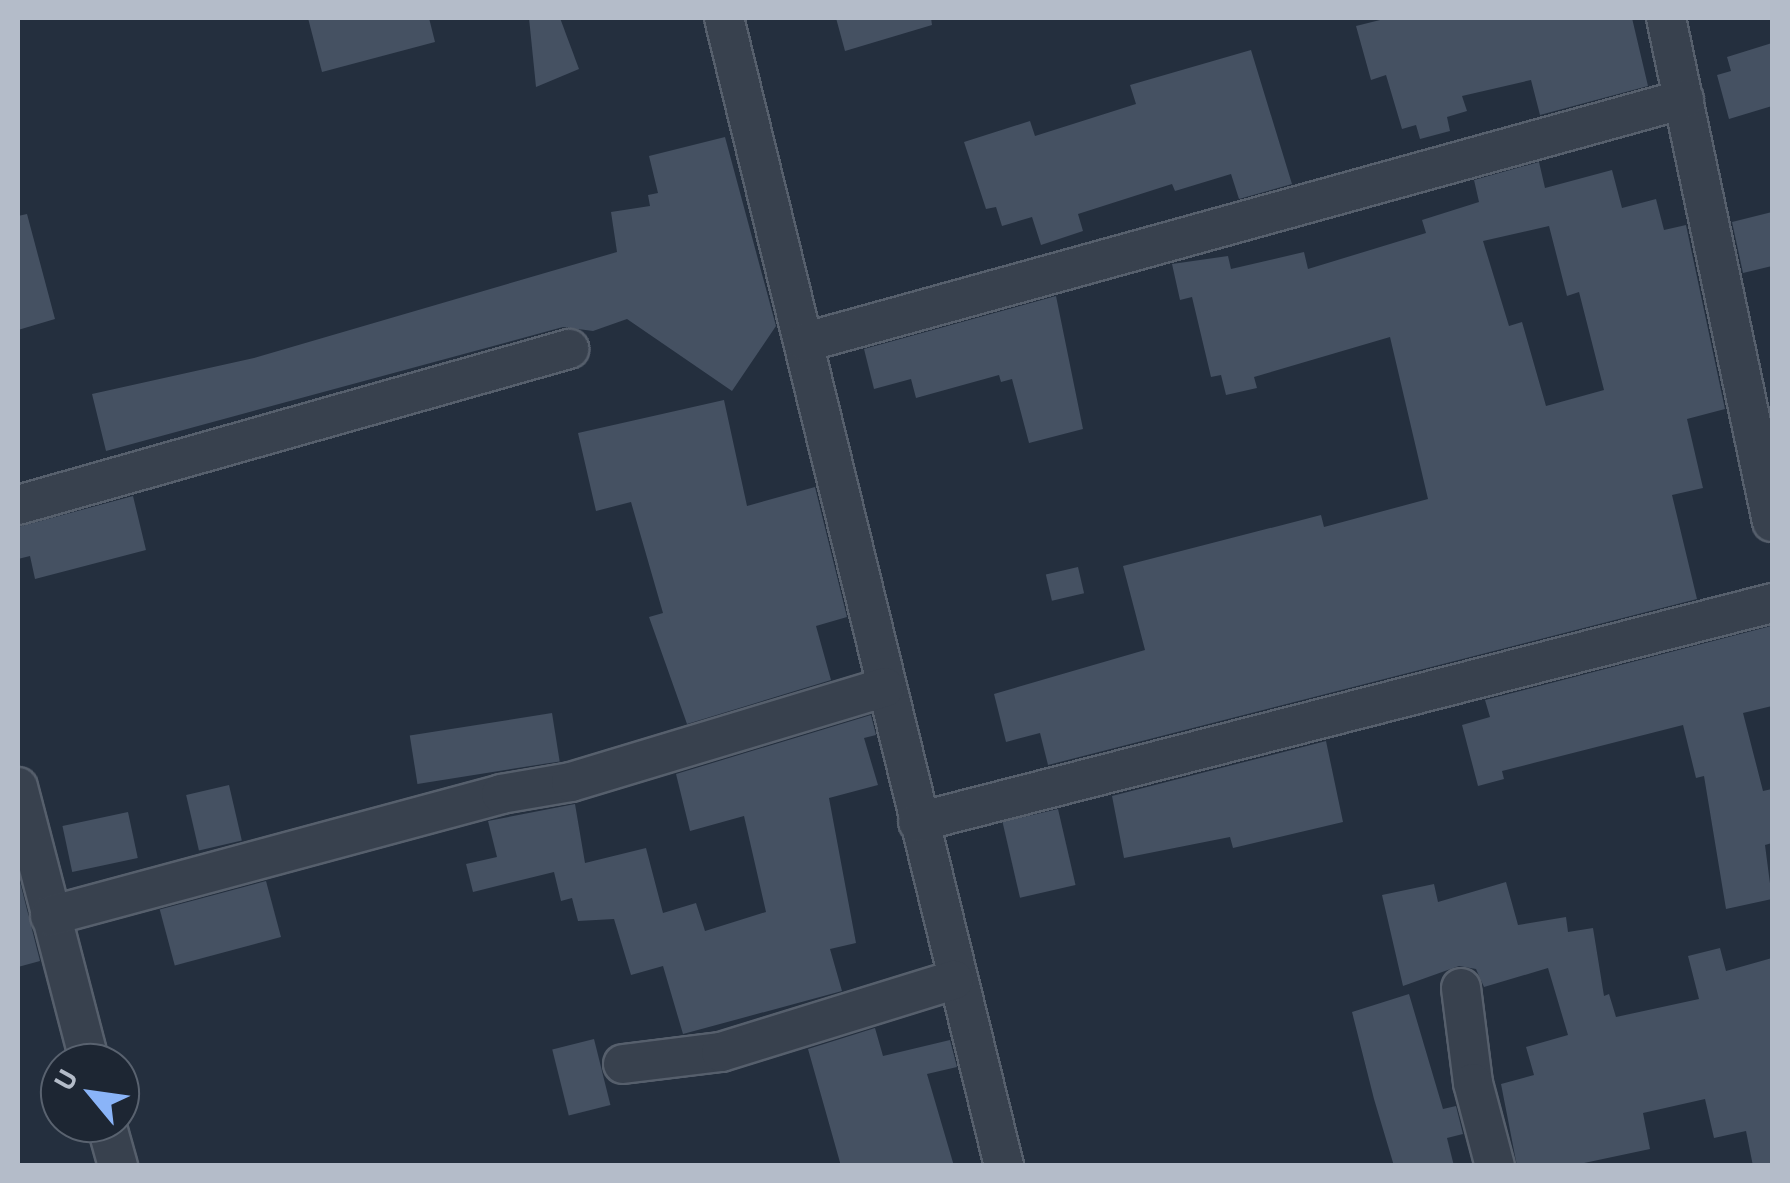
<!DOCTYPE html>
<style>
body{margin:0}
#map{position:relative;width:1790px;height:1183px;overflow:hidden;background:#242f3e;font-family:"Titillium Web",sans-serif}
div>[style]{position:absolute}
.building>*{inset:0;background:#455162;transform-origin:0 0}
.roads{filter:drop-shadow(2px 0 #565f6c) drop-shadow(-2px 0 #565f6c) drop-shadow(0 2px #565f6c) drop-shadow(0 -2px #565f6c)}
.minor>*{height:38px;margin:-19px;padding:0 19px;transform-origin:19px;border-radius:19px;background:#38414e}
span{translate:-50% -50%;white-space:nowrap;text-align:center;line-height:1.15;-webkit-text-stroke:10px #1d2633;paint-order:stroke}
.frame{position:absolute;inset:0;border:20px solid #b4bcc9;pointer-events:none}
.north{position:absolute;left:40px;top:1043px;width:100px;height:100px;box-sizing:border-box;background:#1d2633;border:2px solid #59626f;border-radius:50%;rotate:299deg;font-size:28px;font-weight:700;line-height:40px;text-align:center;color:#b4bcc9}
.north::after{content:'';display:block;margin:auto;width:35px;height:45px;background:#8ab4f8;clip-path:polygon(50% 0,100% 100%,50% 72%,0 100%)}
</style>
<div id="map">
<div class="building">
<i style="clip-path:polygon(308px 18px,429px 18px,435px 42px,322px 72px)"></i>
<i style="clip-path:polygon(529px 18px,560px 18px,579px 69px,536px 87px)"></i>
<i style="clip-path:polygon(836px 18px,931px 18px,932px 25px,845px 51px)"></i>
<i style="clip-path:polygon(1388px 18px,1632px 18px,1648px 86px,1540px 115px,1531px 80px,1462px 96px,1467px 111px,1447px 117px,1450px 131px,1420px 139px,1416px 125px,1402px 129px,1386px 75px,1371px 80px,1356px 26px)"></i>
<i style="clip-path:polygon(1772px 43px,1772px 106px,1729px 119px,1717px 75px,1731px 71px,1727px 57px)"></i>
<i style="clip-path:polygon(1251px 50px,1292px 184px,1239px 199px,1231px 174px,1175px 191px,1172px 184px,1078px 214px,1083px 231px,1041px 245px,1032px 217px,1002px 226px,996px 207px,986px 209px,964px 142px,1030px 121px,1035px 136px,1136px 104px,1130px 85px)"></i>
<i style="clip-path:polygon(725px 137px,776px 326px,732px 391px,627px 319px,593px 331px,563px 327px,106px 451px,92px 394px,254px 358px,617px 252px,611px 212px,650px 206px,648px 195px,658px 193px,649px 156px)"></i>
<i style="clip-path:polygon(evenodd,1539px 162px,1545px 188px,1612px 170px,1622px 208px,1656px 199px,1664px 230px,1686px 225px,1725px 409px,1687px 419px,1703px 488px,1672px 495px,1697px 599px,1048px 765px,1040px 733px,1006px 742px,994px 694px,1145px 650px,1123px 566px,1321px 515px,1324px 527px,1428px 499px,1390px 337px,1254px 377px,1257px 388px,1226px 395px,1221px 375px,1211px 377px,1192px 297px,1180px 300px,1172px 264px,1228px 256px,1231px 269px,1304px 252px,1308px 269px,1426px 233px,1422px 220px,1479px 202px,1474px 180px,1539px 162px,1549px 226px,1567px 296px,1579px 292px,1604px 390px,1546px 406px,1522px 322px,1509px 326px,1483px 241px,1549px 226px)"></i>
<i style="clip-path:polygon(1772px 212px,1772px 266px,1743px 273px,1732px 222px)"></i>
<i style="clip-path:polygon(27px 214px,55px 319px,18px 330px,18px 216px)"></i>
<i style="clip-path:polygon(1056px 296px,1083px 429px,1029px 443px,1012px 379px,1001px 382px,999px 375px,916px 398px,911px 379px,874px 389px,864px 349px)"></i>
<i style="clip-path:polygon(724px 400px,747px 506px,815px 487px,847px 617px,816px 626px,831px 680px,687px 724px,649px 617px,663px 613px,631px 502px,596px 511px,578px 433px)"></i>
<i style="clip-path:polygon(133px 496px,146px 550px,35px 579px,30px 556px,18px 559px,18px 527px)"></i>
<i style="left:1078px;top:567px;width:27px;height:33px;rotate:77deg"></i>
<i style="clip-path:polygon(1771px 626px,1772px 706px,1743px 713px,1763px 791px,1772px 789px,1772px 843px,1765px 845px,1772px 899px,1726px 909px,1704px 776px,1696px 778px,1683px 725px,1502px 771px,1504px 779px,1478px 786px,1462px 725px,1490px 717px,1485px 700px)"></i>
<i style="left:552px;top:713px;width:49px;height:144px;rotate:81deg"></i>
<i style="clip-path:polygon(871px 715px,876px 735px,864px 738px,878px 785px,829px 798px,856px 943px,830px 949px,842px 991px,683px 1034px,663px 966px,631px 975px,614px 919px,578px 921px,572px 898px,561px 901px,554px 872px,473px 892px,466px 864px,497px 857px,488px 821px,575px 804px,585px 863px,646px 848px,663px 913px,696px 903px,705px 931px,766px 912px,744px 816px,690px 831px,676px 774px)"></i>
<i style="clip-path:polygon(1326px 741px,1343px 822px,1233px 848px,1230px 837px,1124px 858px,1112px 796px)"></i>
<i style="left:229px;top:785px;width:57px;height:44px;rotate:77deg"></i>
<i style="left:1058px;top:809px;width:78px;height:57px;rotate:77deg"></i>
<i style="left:128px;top:812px;width:47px;height:67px;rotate:78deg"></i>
<i style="left:266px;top:881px;width:58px;height:110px;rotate:75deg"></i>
<i style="clip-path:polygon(20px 882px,40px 961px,18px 967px,18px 883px)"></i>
<i style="clip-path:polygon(1506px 882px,1518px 925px,1566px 917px,1568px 932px,1593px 928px,1604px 996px,1609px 994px,1616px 1017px,1699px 999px,1688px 956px,1720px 948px,1726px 971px,1772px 958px,1772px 1166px,1753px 1166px,1746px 1131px,1714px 1138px,1705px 1099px,1643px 1113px,1650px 1149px,1570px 1166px,1517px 1166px,1501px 1084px,1534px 1075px,1526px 1047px,1568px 1035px,1548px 968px,1484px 987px,1476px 969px,1459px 966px,1403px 986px,1382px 895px,1434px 884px,1438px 902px)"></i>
<i style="clip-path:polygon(1409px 994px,1443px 1109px,1456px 1106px,1463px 1134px,1447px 1138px,1454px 1166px,1394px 1166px,1374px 1099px,1352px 1012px)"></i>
<i style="clip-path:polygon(875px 1028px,883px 1056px,950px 1040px,957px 1067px,927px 1074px,954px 1166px,841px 1166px,808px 1049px)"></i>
<i style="left:594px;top:1039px;width:68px;height:43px;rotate:76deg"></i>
</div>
<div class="roads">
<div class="minor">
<i style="left:724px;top:18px;width:1182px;rotate:76.29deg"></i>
<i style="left:1666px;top:18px;width:515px;rotate:78.12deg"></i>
<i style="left:806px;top:342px;width:911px;rotate:-15.47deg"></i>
<i style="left:18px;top:505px;width:573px;rotate:-15.81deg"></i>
<i style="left:18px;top:787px;width:285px;rotate:75.4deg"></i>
<i style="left:918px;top:822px;width:882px;rotate:-14.38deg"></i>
<i style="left:50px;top:916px;width:467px;rotate:-15.1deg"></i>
<i style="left:501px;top:794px;width:71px;rotate:-9.7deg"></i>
<i style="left:571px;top:782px;width:328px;rotate:-16.8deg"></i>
<i style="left:1461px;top:988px;width:96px;rotate:82.8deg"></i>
<i style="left:1473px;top:1083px;width:86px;rotate:75.2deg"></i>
<i style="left:623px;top:1064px;width:99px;rotate:-7deg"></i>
<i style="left:721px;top:1052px;width:244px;rotate:-17.2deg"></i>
<i style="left:106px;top:1123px;width:45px;rotate:74.4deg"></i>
</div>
</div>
<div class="frame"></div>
<div class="north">U</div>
</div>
